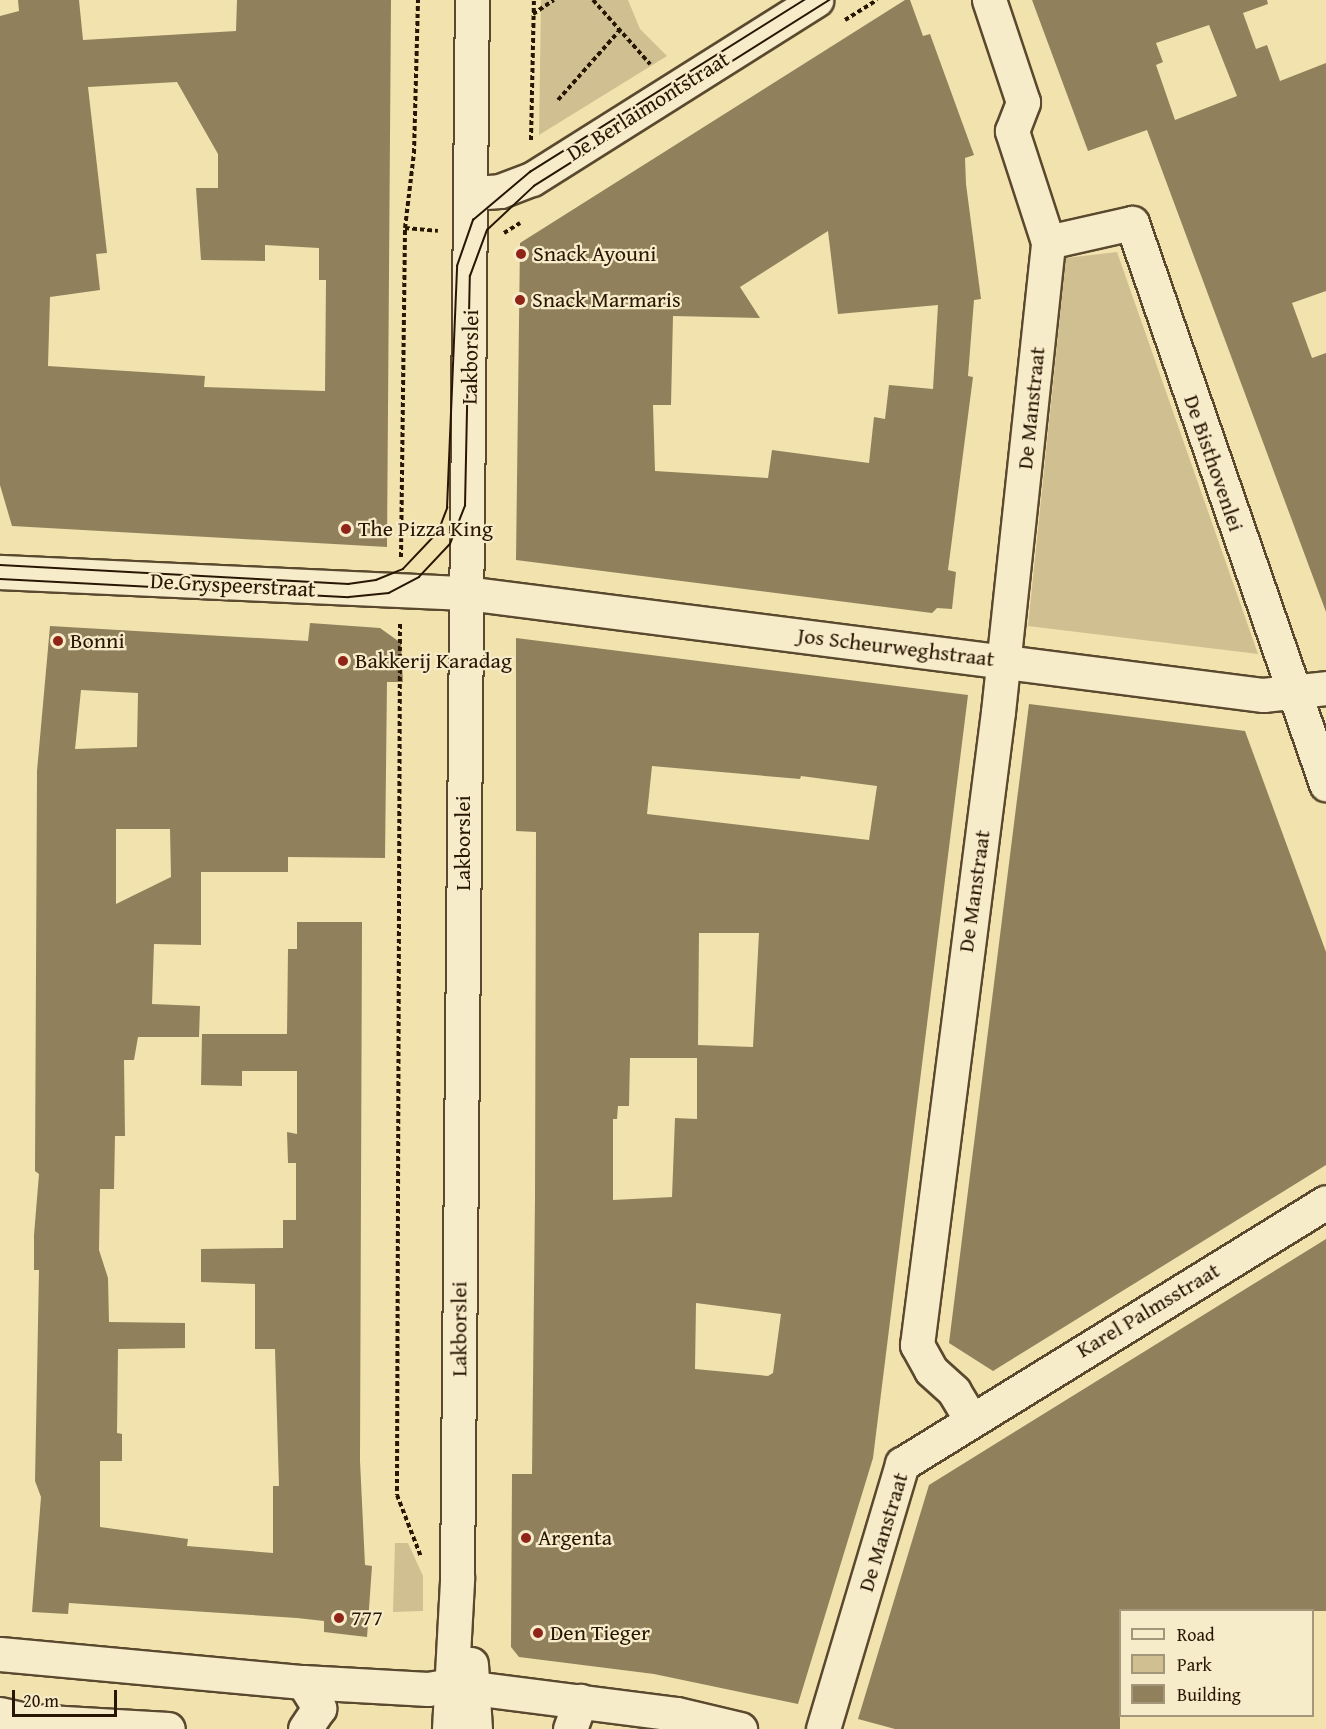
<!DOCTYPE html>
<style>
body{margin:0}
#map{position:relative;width:1326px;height:1729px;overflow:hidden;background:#f2e2ae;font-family:"Gentium Book Plus",serif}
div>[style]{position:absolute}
.green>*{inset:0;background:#d0bf91}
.building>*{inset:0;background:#91805c}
.path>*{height:4px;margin-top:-2px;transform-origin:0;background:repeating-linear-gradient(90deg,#281603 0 4.5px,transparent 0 7.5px)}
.roads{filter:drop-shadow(2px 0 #5a492e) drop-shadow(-2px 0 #5a492e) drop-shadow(0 2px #5a492e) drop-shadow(0 -2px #5a492e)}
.street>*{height:33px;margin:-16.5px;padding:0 16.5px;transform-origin:16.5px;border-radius:16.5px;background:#f7ecca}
.secondary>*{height:33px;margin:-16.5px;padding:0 16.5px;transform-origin:16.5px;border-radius:16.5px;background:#f7ecca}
.tram>*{height:1.5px;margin:-0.75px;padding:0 0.75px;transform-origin:0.75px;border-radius:0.75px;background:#281603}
.dots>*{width:16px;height:16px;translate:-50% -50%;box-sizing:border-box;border:3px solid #f7ecca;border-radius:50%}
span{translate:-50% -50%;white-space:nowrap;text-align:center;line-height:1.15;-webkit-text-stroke:4.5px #f7ecca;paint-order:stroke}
.street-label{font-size:22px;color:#281603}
.poi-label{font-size:22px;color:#281603}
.left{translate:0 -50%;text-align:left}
.legend{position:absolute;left:1119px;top:1609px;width:195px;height:108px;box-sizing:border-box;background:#f7ecca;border:2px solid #a4967a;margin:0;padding:8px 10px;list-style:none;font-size:18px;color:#281603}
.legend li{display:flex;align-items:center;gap:12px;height:30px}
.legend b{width:30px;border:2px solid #a4967a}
.scale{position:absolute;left:12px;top:1690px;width:105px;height:27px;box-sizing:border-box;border:3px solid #281603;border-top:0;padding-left:8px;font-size:18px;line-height:21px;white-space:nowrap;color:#281603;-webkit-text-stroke:4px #f7ecca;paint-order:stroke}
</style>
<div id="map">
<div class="green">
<i style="clip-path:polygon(541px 0,628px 0,640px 29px,667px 56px,539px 135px)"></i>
<i style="clip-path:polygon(1117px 252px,1258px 654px,1028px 626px,1066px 258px)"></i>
<i style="clip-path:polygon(395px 1543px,408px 1543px,423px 1576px,423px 1611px,393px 1612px)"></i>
</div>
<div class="building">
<i style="clip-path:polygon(evenodd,18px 0,79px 0,83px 40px,236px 31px,237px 0,391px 0,387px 547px,12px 526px,0 485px,0 16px,19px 11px,18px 0,177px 82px,218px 154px,218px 188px,196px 188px,201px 260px,265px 261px,265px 245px,319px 248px,319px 280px,326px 280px,325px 391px,204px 387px,205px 376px,48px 366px,50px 297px,100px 290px,96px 254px,107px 253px,88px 87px,177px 82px)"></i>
<i style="clip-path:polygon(evenodd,905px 0,910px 0,923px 36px,930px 34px,974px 155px,965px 158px,966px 184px,981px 299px,974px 300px,968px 376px,973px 377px,948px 570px,956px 572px,952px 609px,937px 608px,932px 613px,516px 560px,520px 243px,905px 0,828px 231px,838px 314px,938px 305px,933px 389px,889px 385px,885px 419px,874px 417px,869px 463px,772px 450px,768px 478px,655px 471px,653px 405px,671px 405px,673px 316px,760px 318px,740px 287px,828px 231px)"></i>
<i style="clip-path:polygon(evenodd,1032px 0,1267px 0,1268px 4px,1243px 13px,1256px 49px,1267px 45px,1280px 81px,1326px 63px,1326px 291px,1292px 303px,1312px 358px,1326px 353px,1326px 612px,1147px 130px,1088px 151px,1032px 0,1209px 25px,1237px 96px,1175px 120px,1156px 65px,1163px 62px,1156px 43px,1209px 25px)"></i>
<i style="clip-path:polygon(evenodd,310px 623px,380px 628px,401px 643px,403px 682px,387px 682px,385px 858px,288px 857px,288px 872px,201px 872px,201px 945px,154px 944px,152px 1004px,200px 1006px,199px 1037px,138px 1037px,134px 1060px,124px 1060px,125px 1136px,115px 1136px,114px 1189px,100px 1189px,99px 1250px,108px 1278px,109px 1322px,185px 1323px,185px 1348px,118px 1349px,117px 1433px,122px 1434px,122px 1461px,100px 1461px,100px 1527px,188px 1539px,187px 1546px,273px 1553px,273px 1486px,279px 1486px,275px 1349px,255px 1349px,255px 1284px,201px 1282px,201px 1249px,283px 1248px,283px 1220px,296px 1220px,296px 1163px,288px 1163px,287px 1132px,297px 1134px,297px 1071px,242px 1071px,242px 1086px,201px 1085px,202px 1034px,287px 1034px,288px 949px,297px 949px,297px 922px,362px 922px,360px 1461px,365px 1565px,372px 1566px,367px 1637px,324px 1632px,324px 1621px,297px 1618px,69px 1603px,68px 1614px,32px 1612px,41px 1497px,35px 1481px,39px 1270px,34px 1270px,34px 1235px,39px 1174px,35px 1171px,37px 771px,50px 626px,308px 641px,310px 623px,81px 690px,138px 693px,137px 747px,75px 749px,81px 690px,310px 623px,116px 829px,170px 829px,171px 877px,116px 904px,116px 829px)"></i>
<i style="clip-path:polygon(evenodd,516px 638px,968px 695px,873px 1458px,798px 1704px,654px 1674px,519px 1657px,511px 1647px,512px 1474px,532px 1474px,535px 1198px,536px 832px,516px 831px,516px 638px,652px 766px,800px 779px,801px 776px,877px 786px,869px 840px,647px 814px,652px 766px,516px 638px,699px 933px,759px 933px,753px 1047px,698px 1045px,699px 933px,516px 638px,630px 1058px,697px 1058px,697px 1119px,675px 1118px,672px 1197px,613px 1200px,613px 1119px,617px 1119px,618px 1106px,629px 1106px,630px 1058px,516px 638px,696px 1303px,781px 1314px,773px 1373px,768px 1376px,695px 1369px,696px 1303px)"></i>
<i style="clip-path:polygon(1029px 704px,1245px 731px,1326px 952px,1326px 1165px,993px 1371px,949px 1343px)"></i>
<i style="clip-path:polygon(1326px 1239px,1326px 1611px,1120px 1611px,1120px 1729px,895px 1729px,858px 1719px,929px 1485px)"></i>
</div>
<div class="path">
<i style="left:593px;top:0;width:86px;rotate:48.3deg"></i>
<i style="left:533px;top:14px;width:25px;rotate:-34deg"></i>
<i style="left:845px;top:20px;width:38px;rotate:-32deg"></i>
<i style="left:558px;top:100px;width:94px;rotate:-48.5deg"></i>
<i style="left:531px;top:140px;width:140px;rotate:-88.8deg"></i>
<i style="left:405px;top:228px;width:33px;rotate:5deg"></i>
<i style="left:504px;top:233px;width:19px;rotate:-32deg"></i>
<i style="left:401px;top:557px;width:329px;rotate:-89.3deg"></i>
<i style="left:405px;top:228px;width:76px;rotate:-83.2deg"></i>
<i style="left:414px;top:153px;width:153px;rotate:-88.5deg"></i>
<i style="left:400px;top:624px;width:871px;rotate:90.2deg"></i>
<i style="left:397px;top:1495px;width:66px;rotate:68.8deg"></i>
</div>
<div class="roads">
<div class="street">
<i style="left:473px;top:193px;width:27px;rotate:-4deg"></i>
<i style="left:500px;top:191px;width:34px;rotate:-21deg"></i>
<i style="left:532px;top:179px;width:336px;rotate:-32.2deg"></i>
<i style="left:1048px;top:242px;width:86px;rotate:-12.7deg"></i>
<i style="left:1132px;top:223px;width:594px;rotate:70.92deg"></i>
<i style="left:466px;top:593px;width:804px;rotate:7.29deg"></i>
<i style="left:1263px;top:695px;width:63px;rotate:-6.3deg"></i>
<i style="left:970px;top:1418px;width:31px;rotate:-121deg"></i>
<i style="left:954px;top:1391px;width:31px;rotate:-138deg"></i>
<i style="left:931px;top:1370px;width:29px;rotate:-119deg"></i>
<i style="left:917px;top:1345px;width:638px;rotate:-82.71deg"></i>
<i style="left:998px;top:712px;width:473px;rotate:-83.9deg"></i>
<i style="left:1048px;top:242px;width:117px;rotate:-108deg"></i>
<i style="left:1012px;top:131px;width:31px;rotate:-69deg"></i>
<i style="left:1023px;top:102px;width:108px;rotate:-108.4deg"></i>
<i style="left:0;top:1654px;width:304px;rotate:5.3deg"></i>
<i style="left:303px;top:1682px;width:125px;rotate:3.2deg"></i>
<i style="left:428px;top:1689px;width:22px;rotate:-10deg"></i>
<i style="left:303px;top:1682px;width:31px;rotate:58deg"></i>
<i style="left:319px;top:1708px;width:25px;rotate:124deg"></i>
<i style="left:0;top:1714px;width:31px;rotate:13deg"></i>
<i style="left:30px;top:1721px;width:138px;rotate:3.3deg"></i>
<i style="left:823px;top:1729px;width:277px;rotate:-73.4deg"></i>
<i style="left:902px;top:1464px;width:498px;rotate:-31.7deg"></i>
</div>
<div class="secondary">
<i style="left:0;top:572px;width:466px;rotate:2.6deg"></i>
<i style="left:471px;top:1664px;width:65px;rotate:86.5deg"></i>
<i style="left:450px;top:1685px;width:229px;rotate:7.3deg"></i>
<i style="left:677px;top:1714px;width:65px;rotate:13.4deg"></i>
<i style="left:449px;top:1729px;width:150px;rotate:-86.9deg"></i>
<i style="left:457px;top:1579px;width:1579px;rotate:-89.46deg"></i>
<i style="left:570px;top:1729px;width:30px;rotate:-70deg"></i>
</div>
</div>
<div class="tram">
<i style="left:0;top:565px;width:349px;rotate:3.1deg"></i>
<i style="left:348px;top:584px;width:28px;rotate:-8deg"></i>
<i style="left:376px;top:580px;width:29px;rotate:-22deg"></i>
<i style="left:403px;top:569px;width:51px;rotate:-46.6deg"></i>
<i style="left:438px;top:532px;width:26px;rotate:-69deg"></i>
<i style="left:447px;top:508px;width:242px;rotate:-87.6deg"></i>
<i style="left:457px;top:266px;width:49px;rotate:-70.8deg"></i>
<i style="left:473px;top:220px;width:75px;rotate:-40.1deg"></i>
<i style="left:530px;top:172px;width:324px;rotate:-32.1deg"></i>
<i style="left:0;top:579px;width:349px;rotate:3deg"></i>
<i style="left:349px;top:597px;width:40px;rotate:-5.7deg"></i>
<i style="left:389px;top:593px;width:34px;rotate:-28deg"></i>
<i style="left:419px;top:577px;width:45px;rotate:-46.8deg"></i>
<i style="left:450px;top:544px;width:41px;rotate:-68.5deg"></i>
<i style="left:465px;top:506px;width:230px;rotate:-88.8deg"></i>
<i style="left:470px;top:276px;width:49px;rotate:-69.7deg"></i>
<i style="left:487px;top:230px;width:64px;rotate:-43.1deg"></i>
<i style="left:534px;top:186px;width:349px;rotate:-32.2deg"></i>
</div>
<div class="dots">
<i style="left:521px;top:254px;background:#8f2418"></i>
<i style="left:520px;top:300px;background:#8f2418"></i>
<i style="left:346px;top:529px;background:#8f2418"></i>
<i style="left:58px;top:641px;background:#8f2418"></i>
<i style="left:343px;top:661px;background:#8f2418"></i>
<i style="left:526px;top:1538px;background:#8f2418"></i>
<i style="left:339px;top:1618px;background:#8f2418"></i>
<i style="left:538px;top:1633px;background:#8f2418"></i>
</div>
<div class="street-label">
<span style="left:648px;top:106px;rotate:-32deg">De Berlaimontstraat</span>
<span style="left:470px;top:357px;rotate:-89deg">Lakborslei</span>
<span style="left:1031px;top:408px;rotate:-84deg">De Manstraat</span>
<span style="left:1214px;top:463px;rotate:71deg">De Bisthovenlei</span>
<span style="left:233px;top:585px;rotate:3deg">De Gryspeerstraat</span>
<span style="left:896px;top:647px;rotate:7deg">Jos Scheurweghstraat</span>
<span style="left:463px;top:843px;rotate:-90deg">Lakborslei</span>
<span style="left:974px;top:891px;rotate:-82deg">De Manstraat</span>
<span style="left:1148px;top:1310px;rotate:-31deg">Karel Palmsstraat</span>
<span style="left:459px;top:1329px;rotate:-90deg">Lakborslei</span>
<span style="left:883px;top:1532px;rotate:-73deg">De Manstraat</span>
</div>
<div class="poi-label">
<span class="left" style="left:533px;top:254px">Snack Ayouni</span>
<span class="left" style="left:532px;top:300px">Snack Marmaris</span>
<span class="left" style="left:358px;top:529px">The Pizza King</span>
<span class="left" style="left:70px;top:641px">Bonni</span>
<span class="left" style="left:355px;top:661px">Bakkerij Karadag</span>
<span class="left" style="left:538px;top:1538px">Argenta</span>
<span class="left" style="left:351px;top:1618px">777</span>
<span class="left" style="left:550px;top:1633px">Den Tieger</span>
</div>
<ul class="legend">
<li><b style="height:8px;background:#f7ecca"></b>Road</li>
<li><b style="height:16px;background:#d0bf91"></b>Park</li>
<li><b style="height:16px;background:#91805c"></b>Building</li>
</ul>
<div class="scale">20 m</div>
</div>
